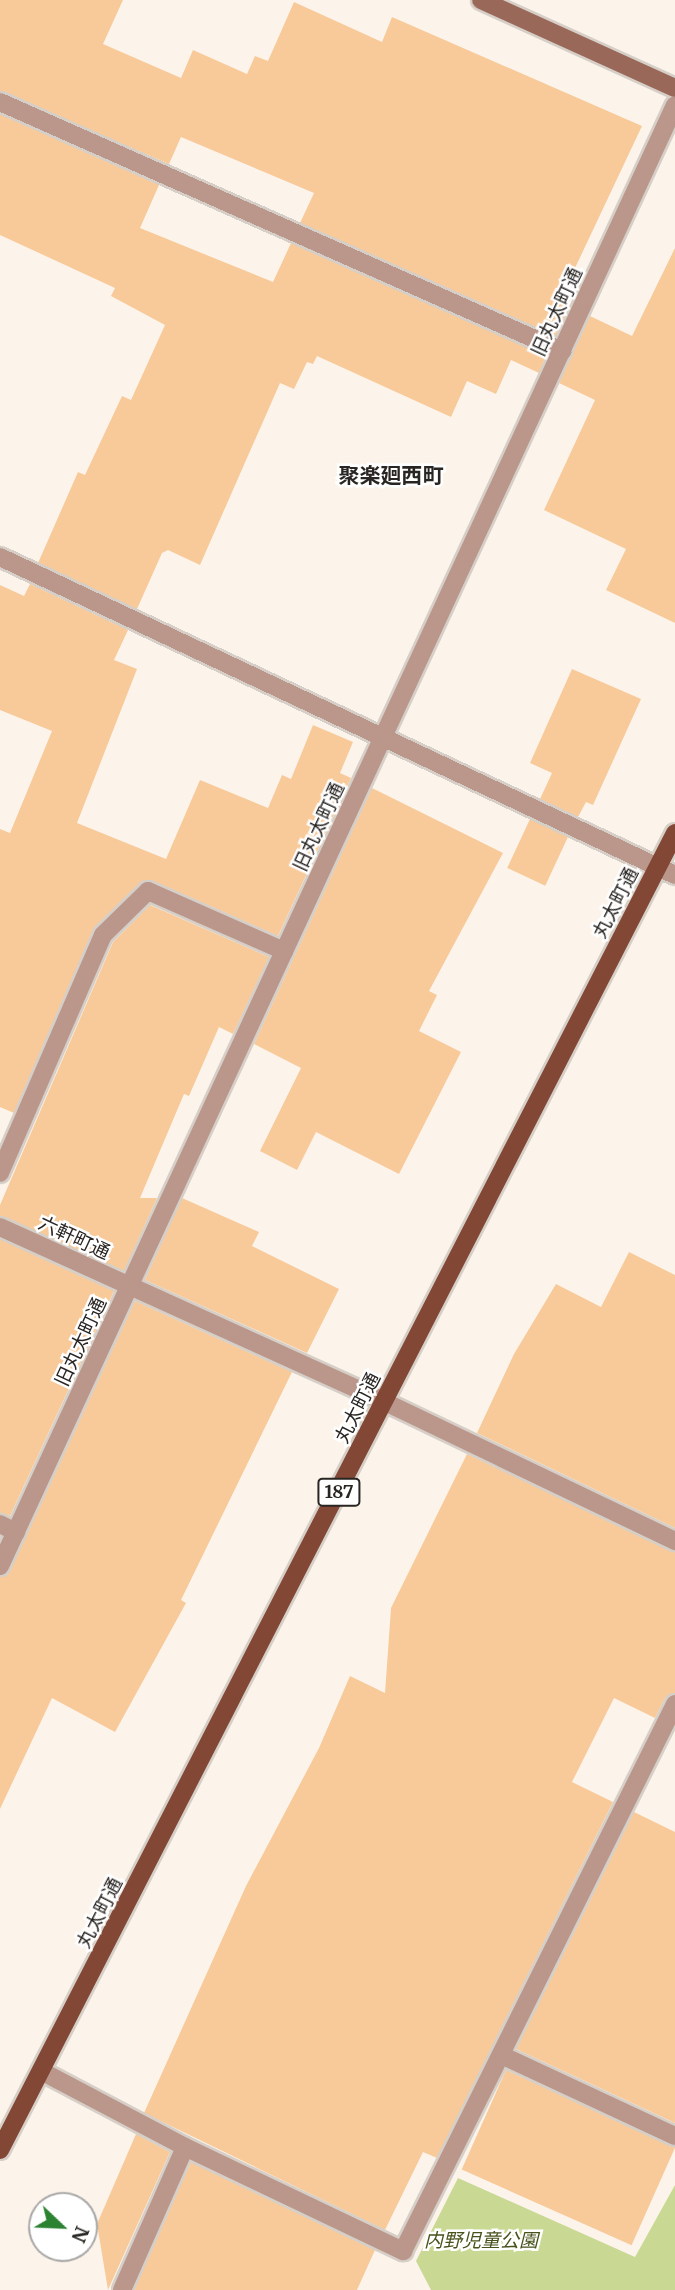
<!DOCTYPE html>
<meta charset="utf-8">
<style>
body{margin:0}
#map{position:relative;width:675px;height:2290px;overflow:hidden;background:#fcf4eb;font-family:Merriweather,"Noto Sans JP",serif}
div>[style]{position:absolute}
.green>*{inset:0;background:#c9d993}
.building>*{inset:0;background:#f8ca9a;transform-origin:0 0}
.roads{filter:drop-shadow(2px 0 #d6cfc7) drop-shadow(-2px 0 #d6cfc7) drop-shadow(0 2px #d6cfc7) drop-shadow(0 -2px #d6cfc7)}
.lane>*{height:18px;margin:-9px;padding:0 9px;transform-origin:9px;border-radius:9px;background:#ba968b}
.street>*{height:18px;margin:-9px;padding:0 9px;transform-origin:9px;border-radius:9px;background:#ba968b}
.secondary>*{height:18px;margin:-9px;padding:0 9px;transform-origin:9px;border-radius:9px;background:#9a6859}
.primary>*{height:18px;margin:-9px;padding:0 9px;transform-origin:9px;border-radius:9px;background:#824735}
span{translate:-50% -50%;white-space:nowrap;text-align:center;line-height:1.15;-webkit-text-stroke:5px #fff;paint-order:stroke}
.shield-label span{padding:2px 5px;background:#fff;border:2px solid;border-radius:5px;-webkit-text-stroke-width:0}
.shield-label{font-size:18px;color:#282522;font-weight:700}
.street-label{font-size:19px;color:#282522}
.park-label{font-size:19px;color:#48531c;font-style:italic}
.neighbourhood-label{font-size:21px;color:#282522;font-weight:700}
.north{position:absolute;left:28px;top:2192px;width:70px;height:70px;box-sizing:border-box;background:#fff;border:2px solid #a9a8a7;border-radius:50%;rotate:113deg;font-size:19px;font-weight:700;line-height:28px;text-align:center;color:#282522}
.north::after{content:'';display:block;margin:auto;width:24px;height:32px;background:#2b8230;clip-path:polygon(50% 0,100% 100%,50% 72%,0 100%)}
</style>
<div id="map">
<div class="green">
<i style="clip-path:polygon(458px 2178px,635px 2257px,675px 2185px,675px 2290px,431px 2290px,416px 2261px)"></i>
</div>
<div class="building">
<i style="clip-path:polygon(0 0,123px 0,103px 44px,181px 78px,193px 50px,247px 74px,255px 56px,268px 61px,294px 2px,382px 42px,392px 17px,642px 126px,559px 302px,569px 306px,556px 336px,300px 223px,314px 193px,181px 137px,169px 164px,0 91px)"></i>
<i style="clip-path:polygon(0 114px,159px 185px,140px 228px,273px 282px,291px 243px,546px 356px,539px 373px,511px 360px,496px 394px,467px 381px,451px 417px,317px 356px,313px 364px,307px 362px,294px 389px,280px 383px,200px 565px,168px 550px,162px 553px,137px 609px,38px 563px,78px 472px,85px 475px,122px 396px,131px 400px,165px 325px,111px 296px,115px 288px,0 235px)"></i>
<i style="clip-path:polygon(675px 248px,675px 623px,606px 590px,626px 549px,544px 510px,595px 400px,559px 383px,590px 316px,632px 336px)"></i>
<i style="clip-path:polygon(30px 584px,128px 630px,114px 660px,137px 669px,77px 823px,166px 859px,200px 780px,268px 808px,282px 775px,291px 779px,313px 725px,353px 742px,340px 773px,351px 778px,278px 936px,153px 881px,141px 882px,93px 930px,14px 1113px,0 1107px,0 829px,10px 833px,52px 731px,0 710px,0 585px,24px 596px)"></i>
<i style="clip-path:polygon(572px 669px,641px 699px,593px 805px,586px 802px,578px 817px,540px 799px,552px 773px,530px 763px)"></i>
<i style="clip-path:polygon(372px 788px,503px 853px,429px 991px,437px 995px,419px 1031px,461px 1052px,399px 1174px,316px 1132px,297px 1170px,260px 1151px,301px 1068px,254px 1044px)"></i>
<i style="left:530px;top:819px;width:42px;height:54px;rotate:25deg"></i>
<i style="clip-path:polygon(150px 905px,269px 957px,233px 1034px,219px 1027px,189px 1096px,184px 1094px,140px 1198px,157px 1198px,124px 1271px,0 1216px,0 1205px,113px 942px)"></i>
<i style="clip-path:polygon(182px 1198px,259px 1232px,252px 1246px,339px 1289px,307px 1353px,145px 1280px)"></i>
<i style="clip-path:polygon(0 1239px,114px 1291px,10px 1516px,0 1513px)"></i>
<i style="clip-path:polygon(629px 1252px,675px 1275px,675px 1528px,477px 1433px,514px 1354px,556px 1284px,601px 1307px)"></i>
<i style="clip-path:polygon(135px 1301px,292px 1372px,181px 1600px,186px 1603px,115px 1732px,52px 1698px,0 1809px,0 1577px,10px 1571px)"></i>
<i style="clip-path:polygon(467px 1454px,675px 1552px,675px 1693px,665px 1698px,655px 1718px,614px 1698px,572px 1782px,613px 1802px,437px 2158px,423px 2152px,385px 2230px,144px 2113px,246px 1886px,319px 1748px,350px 1676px,385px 1693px,391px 1608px)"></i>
<i style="clip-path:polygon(634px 1812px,675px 1832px,675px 2123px,516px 2049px)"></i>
<i style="left:506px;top:2070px;width:186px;height:109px;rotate:24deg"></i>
<i style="clip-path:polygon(136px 2134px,170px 2152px,108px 2290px,97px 2224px)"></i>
<i style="clip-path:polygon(191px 2162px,375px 2250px,357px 2290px,134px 2290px)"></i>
</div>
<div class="roads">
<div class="lane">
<i style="left:0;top:1173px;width:259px;rotate:-66.6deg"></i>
<i style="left:103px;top:935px;width:63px;rotate:-44.4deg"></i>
<i style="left:148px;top:891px;width:149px;rotate:23.8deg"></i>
<i style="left:0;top:1524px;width:18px;rotate:27deg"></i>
<i style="left:501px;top:2055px;width:192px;rotate:25deg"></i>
<i style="left:122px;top:2290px;width:156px;rotate:-66.2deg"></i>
</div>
<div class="street">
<i style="left:0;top:102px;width:615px;rotate:23.9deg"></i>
<i style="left:0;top:557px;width:746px;rotate:25.23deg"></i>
<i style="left:0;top:1227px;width:423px;rotate:24.4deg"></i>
<i style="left:385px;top:1402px;width:322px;rotate:25.6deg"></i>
<i style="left:0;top:1566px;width:1609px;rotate:-65.2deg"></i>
<i style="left:43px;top:2072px;width:161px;rotate:27.8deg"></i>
<i style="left:185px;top:2147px;width:242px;rotate:25.5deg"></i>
<i style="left:403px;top:2251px;width:611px;rotate:-63.56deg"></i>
</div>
<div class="secondary">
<i style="left:481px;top:0;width:213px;rotate:24.4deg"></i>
</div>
<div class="primary">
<i style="left:0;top:2150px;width:1480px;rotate:-62.86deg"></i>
</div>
</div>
<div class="shield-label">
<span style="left:339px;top:1492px">187</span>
</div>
<div class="street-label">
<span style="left:557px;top:312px;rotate:-65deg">旧丸太町通</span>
<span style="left:319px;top:827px;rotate:-65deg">旧丸太町通</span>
<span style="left:616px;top:903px;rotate:-63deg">丸太町通</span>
<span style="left:74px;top:1238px;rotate:25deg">六軒町通</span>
<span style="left:81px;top:1342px;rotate:-65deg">旧丸太町通</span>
<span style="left:358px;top:1408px;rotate:-63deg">丸太町通</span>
<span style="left:100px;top:1913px;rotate:-63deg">丸太町通</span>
</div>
<div class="park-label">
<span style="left:481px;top:2241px">内野児童公園</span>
</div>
<div class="neighbourhood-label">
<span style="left:391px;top:476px">聚楽廻西町</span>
</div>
<div class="north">N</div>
</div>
